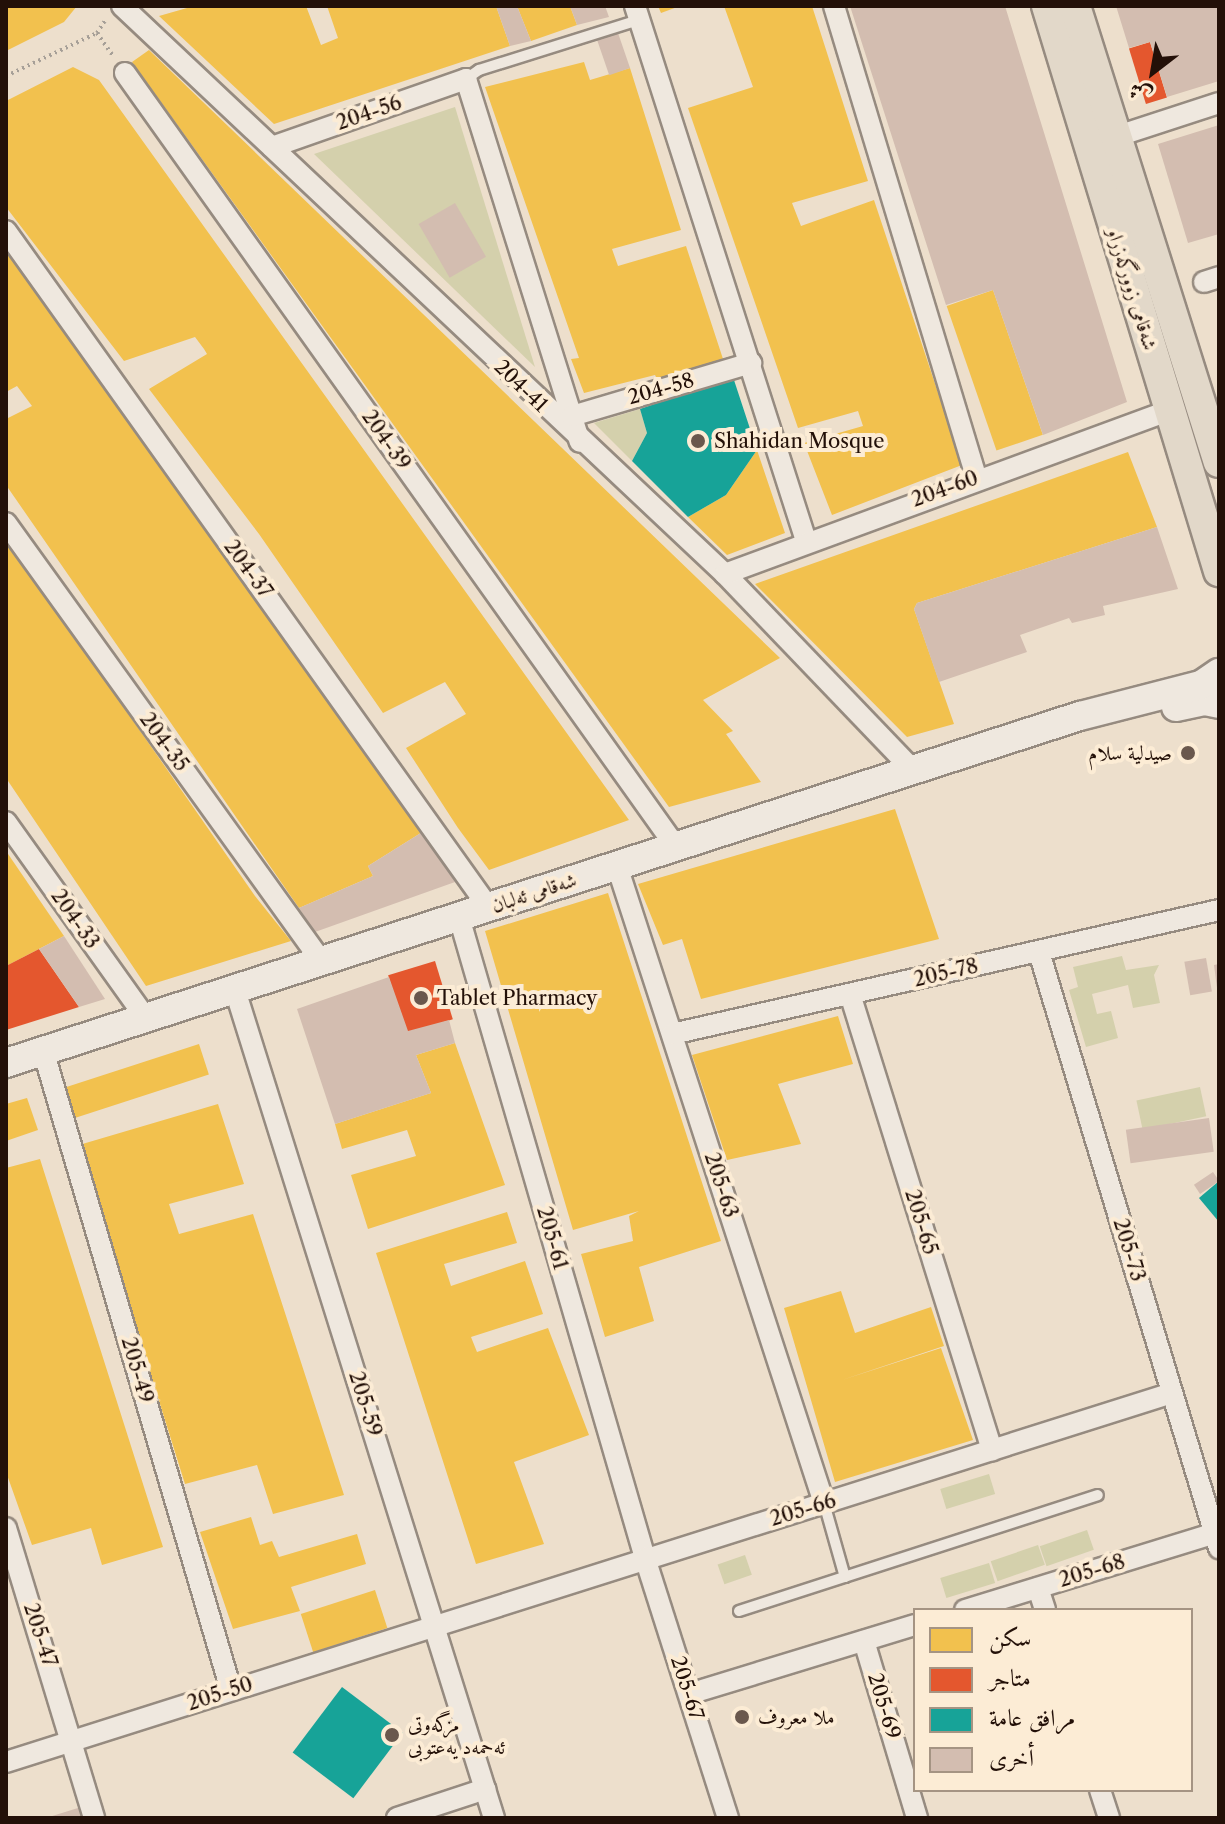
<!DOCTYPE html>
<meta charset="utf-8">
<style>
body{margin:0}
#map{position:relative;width:1225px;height:1824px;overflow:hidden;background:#eddfcc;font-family:"Libre Caslon Text",Amiri,serif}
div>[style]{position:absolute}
.green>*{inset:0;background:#d4d0ac;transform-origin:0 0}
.homes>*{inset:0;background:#f2c14e;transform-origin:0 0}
.shops>*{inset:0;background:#e4572e;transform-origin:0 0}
.public>*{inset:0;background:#17a398;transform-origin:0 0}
.building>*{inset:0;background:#d3bdb0;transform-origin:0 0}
.path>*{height:4px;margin-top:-2px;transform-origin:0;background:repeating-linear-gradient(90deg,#a69f97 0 2px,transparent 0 6px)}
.roads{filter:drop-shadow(2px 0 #968b80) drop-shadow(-2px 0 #968b80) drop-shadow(0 2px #968b80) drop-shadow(0 -2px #968b80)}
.lane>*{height:10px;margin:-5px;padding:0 5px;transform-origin:5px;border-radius:5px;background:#efe8df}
.street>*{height:20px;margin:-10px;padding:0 10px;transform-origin:10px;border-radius:10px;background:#efe8df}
.secondary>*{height:28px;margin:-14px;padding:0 14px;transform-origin:14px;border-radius:14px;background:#efe8df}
.primary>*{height:30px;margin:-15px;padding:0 15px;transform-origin:15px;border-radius:15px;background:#e2d8c9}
.dots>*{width:22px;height:22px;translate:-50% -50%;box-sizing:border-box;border:4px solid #fcecd5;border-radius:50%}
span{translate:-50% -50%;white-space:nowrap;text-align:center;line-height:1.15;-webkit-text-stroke:8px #fcecd5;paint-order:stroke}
.street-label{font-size:20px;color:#231008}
.poi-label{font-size:20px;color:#231008}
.left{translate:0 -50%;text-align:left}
.right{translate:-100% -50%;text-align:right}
.frame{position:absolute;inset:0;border:8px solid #231008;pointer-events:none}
.legend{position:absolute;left:913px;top:1608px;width:280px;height:184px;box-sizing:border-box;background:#fcecd5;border:2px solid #a59483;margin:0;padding:10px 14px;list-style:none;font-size:24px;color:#231008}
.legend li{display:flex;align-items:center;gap:16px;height:40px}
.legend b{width:40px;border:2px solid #a59483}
.north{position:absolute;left:1113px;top:32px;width:80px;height:80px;-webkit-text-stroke:6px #fcecd5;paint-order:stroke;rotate:211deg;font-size:22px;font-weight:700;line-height:32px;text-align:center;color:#231008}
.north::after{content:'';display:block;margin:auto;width:28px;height:36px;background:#231008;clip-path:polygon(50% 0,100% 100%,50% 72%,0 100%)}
</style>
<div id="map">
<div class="green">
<i style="clip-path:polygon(455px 107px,535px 367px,314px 154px)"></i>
<i style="clip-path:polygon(640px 409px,647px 433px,632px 461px,594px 423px)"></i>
<i style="clip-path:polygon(1122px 956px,1126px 970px,1159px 965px,1154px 975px,1160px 1003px,1133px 1008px,1128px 985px,1092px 994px,1097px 1014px,1111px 1011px,1118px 1038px,1086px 1047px,1069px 990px,1078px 987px,1073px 967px)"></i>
<i style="left:1200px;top:1087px;width:30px;height:65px;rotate:78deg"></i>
<i style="left:989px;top:1474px;width:21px;height:51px;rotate:73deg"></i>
<i style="left:1087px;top:1530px;width:21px;height:50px;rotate:71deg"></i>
<i style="left:1038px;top:1545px;width:21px;height:50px;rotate:71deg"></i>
<i style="left:745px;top:1555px;width:21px;height:29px;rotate:71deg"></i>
<i style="left:989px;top:1563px;width:21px;height:51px;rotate:73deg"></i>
</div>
<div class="homes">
<i style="clip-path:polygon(6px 6px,77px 6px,64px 22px,6px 51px)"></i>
<i style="clip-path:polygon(194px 6px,306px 6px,321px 45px,338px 38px,327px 6px,496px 6px,510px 46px,274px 124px,159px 16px)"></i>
<i style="clip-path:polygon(517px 6px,570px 6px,577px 25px,531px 41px)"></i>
<i style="clip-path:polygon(658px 6px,680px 6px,661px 13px)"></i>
<i style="clip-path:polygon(724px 6px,812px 6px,868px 181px,792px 203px,801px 226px,874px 200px,962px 465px,832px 515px,804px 443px,863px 426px,858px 411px,798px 428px,688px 108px,753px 87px)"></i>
<i style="clip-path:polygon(149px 50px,780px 658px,703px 700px,733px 731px,726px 734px,761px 782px,669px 807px,132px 62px)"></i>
<i style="clip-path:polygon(584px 62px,590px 80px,630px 68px,681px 230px,612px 249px,618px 266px,686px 246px,724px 362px,659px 383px,655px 375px,584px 393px,571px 359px,579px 358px,485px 87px)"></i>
<i style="clip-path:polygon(73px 67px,99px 80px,629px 820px,489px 870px,458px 828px,406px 748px,466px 714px,445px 682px,383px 713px,259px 534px,149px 389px,207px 354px,204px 349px,195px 337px,124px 361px,6px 207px,6px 101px)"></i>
<i style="clip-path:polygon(6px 250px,424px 831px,368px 866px,373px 876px,299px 908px,6px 485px,6px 419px,32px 406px,17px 386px,6px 392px)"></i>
<i style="left:993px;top:290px;width:153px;height:49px;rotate:71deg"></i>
<i style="clip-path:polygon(757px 450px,785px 533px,727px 555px,688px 517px,726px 495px)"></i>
<i style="clip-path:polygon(1128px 452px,1157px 527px,917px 603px,914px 609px,954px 724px,907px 737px,755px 584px)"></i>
<i style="clip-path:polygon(6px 538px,255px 896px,291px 941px,146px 986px,6px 778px)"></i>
<i style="clip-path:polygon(895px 809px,939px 939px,701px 999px,682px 939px,663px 945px,638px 884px)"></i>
<i style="clip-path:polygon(6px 851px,64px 936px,6px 966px)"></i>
<i style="clip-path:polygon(608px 893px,721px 1241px,639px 1267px,654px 1321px,605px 1337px,581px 1254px,633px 1241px,629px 1216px,639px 1211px,573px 1230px,485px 931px)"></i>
<i style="clip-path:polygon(838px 1016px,853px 1064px,778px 1084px,801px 1144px,727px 1160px,692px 1055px)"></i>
<i style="clip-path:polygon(455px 1043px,505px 1185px,368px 1229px,351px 1175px,416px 1156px,407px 1130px,342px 1149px,335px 1124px,431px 1093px,416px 1055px)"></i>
<i style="left:199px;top:1044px;width:32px;height:145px;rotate:72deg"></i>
<i style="clip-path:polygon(27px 1098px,38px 1130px,6px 1141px,6px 1104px)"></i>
<i style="clip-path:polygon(218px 1104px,244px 1184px,169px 1204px,179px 1234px,253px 1214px,344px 1495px,273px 1514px,257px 1465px,185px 1484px,79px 1145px)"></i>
<i style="clip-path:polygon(40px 1159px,163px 1547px,102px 1565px,91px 1528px,32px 1545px,6px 1472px,6px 1168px)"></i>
<i style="clip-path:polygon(507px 1212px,517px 1243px,444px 1264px,451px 1286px,525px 1261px,543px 1314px,471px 1337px,477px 1352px,548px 1328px,589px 1435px,514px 1462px,544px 1544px,476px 1564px,376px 1253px)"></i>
<i style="clip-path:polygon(841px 1291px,855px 1333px,931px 1307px,944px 1346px,842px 1380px,941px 1348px,973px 1440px,835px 1482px,784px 1308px)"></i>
<i style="clip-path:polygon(251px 1517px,260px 1545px,272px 1541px,279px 1557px,357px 1534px,366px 1564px,291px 1587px,300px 1611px,233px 1629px,200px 1532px)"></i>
<i style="left:375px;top:1590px;width:40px;height:78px;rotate:72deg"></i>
</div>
<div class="shops">
<i style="left:1150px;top:42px;width:58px;height:22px;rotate:73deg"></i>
<i style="clip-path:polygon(39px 949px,79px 1007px,6px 1030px,6px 966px)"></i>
<i style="left:435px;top:961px;width:61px;height:49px;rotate:73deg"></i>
</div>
<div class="public">
<i style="clip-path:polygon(733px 377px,757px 450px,726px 495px,688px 517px,632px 461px,647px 433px,640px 409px)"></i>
<i style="clip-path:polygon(1219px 1181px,1219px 1222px,1199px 1198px)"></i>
<i style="left:342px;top:1687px;width:76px;height:82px;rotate:37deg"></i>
</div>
<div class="building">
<i style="clip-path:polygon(496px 6px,517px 6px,531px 41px,510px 46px)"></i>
<i style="clip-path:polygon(570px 6px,605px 6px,609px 17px,577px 25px)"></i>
<i style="clip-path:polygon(850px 6px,1005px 6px,1127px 402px,1043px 435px,993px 290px,946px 305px)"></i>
<i style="clip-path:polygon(1116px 6px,1219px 6px,1219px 81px,1167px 97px,1150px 42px,1129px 48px)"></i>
<i style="left:618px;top:33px;width:37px;height:22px;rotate:71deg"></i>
<i style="clip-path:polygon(1219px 125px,1219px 234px,1188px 243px,1158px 144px)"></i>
<i style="left:455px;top:203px;width:62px;height:42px;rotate:60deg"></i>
<i style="clip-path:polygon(1157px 527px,1178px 589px,1103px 606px,1105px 615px,1072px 623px,1069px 618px,1020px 635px,1027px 652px,939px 682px,914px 609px,917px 603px)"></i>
<i style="clip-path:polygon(424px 831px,455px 882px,315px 932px,299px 908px,373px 876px,368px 866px)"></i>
<i style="clip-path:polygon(64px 936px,105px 999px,79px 1007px,39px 949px)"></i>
<i style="left:1206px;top:958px;width:34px;height:22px;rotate:80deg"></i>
<i style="clip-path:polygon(1219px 964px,1219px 987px,1217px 988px,1214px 965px)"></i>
<i style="clip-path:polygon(389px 977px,408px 1031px,449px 1020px,455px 1043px,416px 1055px,431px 1093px,335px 1124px,297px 1009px)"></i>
<i style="left:1209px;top:1118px;width:34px;height:84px;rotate:82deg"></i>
<i style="left:1213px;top:1172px;width:11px;height:23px;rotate:56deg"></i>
<i style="clip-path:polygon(78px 1808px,82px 1818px,49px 1818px,49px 1817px)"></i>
</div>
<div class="path">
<i style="left:97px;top:33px;width:29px;rotate:55deg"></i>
<i style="left:6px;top:76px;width:101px;rotate:-25.3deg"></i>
<i style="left:97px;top:33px;width:17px;rotate:-57deg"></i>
</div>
<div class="roads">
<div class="lane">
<i style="left:466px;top:79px;width:16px;rotate:-35deg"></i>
<i style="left:479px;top:70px;width:168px;rotate:-17.4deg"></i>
<i style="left:824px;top:1503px;width:77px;rotate:74.2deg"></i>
<i style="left:739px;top:1611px;width:377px;rotate:-17.9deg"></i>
</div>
<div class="street">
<i style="left:122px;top:6px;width:828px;rotate:43.29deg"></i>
<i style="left:725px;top:574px;width:273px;rotate:46.2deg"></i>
<i style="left:635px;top:6px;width:562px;rotate:72.27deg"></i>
<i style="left:834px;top:6px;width:492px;rotate:73.2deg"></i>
<i style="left:125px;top:73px;width:950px;rotate:54.55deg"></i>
<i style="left:1115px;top:137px;width:109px;rotate:-18.1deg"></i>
<i style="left:272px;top:147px;width:206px;rotate:-19.3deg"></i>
<i style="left:466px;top:79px;width:380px;rotate:72.6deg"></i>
<i style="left:6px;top:231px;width:832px;rotate:54.49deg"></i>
<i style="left:1204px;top:282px;width:16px;rotate:-18deg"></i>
<i style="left:572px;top:416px;width:187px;rotate:-16.5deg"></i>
<i style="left:6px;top:523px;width:541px;rotate:54.25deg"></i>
<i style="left:725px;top:574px;width:473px;rotate:-20.2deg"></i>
<i style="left:6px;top:822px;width:239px;rotate:54.5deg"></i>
<i style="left:617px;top:866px;width:670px;rotate:72deg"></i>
<i style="left:459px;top:917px;width:667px;rotate:73.82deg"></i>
<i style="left:645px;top:1558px;width:273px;rotate:72.3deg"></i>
<i style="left:1039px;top:952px;width:623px;rotate:73.19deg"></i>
<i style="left:235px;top:990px;width:868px;rotate:72.63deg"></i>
<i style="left:850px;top:994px;width:478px;rotate:72.7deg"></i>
<i style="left:672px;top:1034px;width:561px;rotate:-12.77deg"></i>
<i style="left:43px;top:1050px;width:667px;rotate:73.63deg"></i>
<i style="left:6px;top:1528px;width:303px;rotate:73.1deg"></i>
<i style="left:1038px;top:1588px;width:23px;rotate:72deg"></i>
<i style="left:965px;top:1610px;width:266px;rotate:-17.1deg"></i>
<i style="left:864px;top:1641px;width:185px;rotate:73.3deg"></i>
<i style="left:689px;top:1694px;width:236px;rotate:-17deg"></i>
<i style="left:6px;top:1762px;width:1223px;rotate:-17.56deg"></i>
<i style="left:1100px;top:1790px;width:29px;rotate:72deg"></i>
<i style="left:397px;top:1818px;width:93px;rotate:-18.2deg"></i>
</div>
<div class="secondary">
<i style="left:1176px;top:707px;width:30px;rotate:-12deg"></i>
<i style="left:1205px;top:701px;width:14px;rotate:12deg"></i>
<i style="left:6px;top:1063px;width:1129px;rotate:-17.91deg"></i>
<i style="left:1080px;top:716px;width:125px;rotate:-14.4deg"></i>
<i style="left:1201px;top:685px;width:22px;rotate:-34deg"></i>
</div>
<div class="primary">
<i style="left:1047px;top:6px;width:591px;rotate:73.07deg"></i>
<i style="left:1075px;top:6px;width:478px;rotate:72.5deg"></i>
</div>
</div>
<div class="dots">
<i style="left:698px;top:441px;background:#6a584d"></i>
<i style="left:1188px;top:753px;background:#6a584d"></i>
<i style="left:421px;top:998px;background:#6a584d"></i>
<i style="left:742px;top:1717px;background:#6a584d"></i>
<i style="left:392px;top:1735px;background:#6a584d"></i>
</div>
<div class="street-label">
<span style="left:369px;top:113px;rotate:-19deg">204-56</span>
<span style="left:1132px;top:289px;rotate:73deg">شەقامی زوورگەزراو</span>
<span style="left:521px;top:386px;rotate:44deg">204-41</span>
<span style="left:661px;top:389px;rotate:-16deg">204-58</span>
<span style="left:386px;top:440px;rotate:55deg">204-39</span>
<span style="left:945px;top:489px;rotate:-20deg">204-60</span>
<span style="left:248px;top:569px;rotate:54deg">204-37</span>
<span style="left:164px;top:742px;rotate:54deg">204-35</span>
<span style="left:534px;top:893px;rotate:-18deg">شەقامی ئەلبان</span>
<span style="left:75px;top:919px;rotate:55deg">204-33</span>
<span style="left:946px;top:973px;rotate:-13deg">205-78</span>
<span style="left:721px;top:1185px;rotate:72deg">205-63</span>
<span style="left:921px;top:1222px;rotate:73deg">205-65</span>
<span style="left:552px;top:1238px;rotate:74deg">205-61</span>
<span style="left:1129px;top:1250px;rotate:73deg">205-73</span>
<span style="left:137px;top:1370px;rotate:74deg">205-49</span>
<span style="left:365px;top:1404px;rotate:73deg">205-59</span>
<span style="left:803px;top:1510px;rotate:-17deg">205-66</span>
<span style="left:1092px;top:1571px;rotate:-17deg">205-68</span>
<span style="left:40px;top:1635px;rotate:72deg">205-47</span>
<span style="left:687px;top:1688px;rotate:72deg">205-67</span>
<span style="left:220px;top:1694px;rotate:-18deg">205-50</span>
<span style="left:884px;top:1706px;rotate:73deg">205-69</span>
</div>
<div class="poi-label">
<span class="left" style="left:714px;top:441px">Shahidan Mosque</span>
<span class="right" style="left:1172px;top:753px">صیدلیة سلام</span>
<span class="left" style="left:437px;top:998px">Tablet Pharmacy</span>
<span class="left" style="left:758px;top:1717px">ملا معروف</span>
<span class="left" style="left:408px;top:1736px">مزگەوتی<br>ئەحمەد یەعتوبی</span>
</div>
<div class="frame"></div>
<ul class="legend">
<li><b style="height:22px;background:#f2c14e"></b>سكن</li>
<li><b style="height:22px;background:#e4572e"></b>متاجر</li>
<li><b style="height:22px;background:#17a398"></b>مرافق عامة</li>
<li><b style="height:22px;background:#d3bdb0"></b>أخرى</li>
</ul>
<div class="north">ش</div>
</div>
